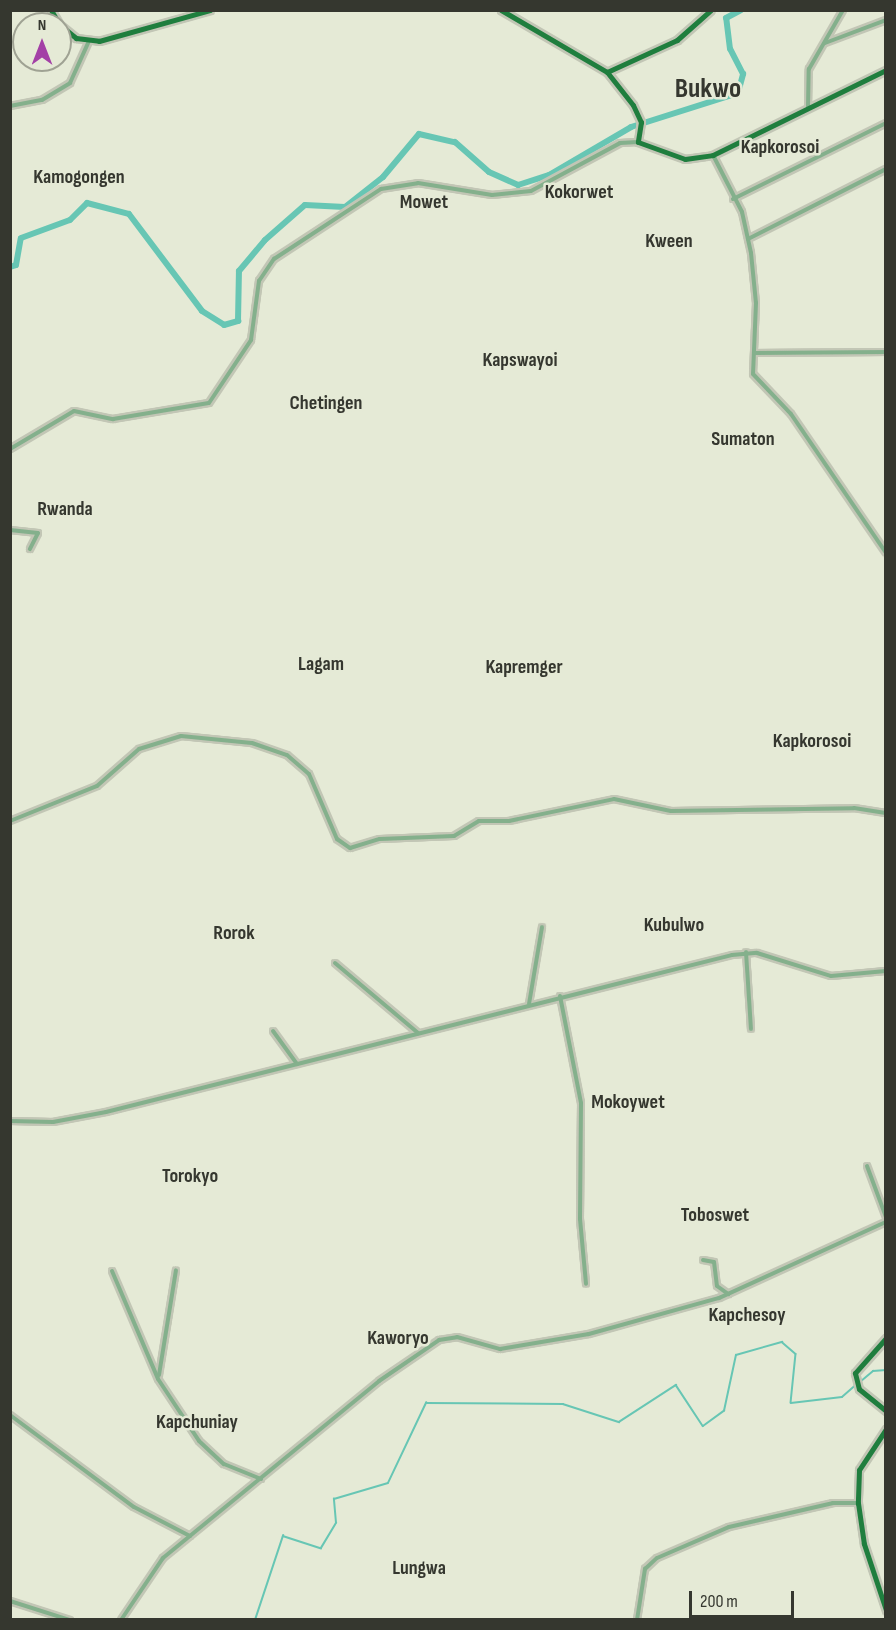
<!DOCTYPE html>
<style>
body{margin:0}
#map{position:relative;width:896px;height:1630px;overflow:hidden;background:#e5ead6;font-family:"Sofia Sans Condensed",sans-serif}
div>[style]{position:absolute}
.stream>*{height:1.5px;margin:-0.75px;padding:0 0.75px;transform-origin:0.75px;border-radius:0.75px;background:#67c6b4}
.river>*{height:6px;margin:-3px;padding:0 3px;transform-origin:3px;border-radius:3px;background:#67c6b4}
.roads{filter:drop-shadow(2px 0 #c2c6b5) drop-shadow(-2px 0 #c2c6b5) drop-shadow(0 2px #c2c6b5) drop-shadow(0 -2px #c2c6b5)}
.minor>*{height:4px;margin:-2px;padding:0 2px;transform-origin:2px;border-radius:2px;background:#84b08c}
.major>*{height:5px;margin:-2.5px;padding:0 2.5px;transform-origin:2.5px;border-radius:2.5px;background:#1f7e3e}
span{translate:-50% -50%;white-space:nowrap;text-align:center;line-height:1.15;-webkit-text-stroke:5px #e5ead6;paint-order:stroke}
.quarter-label{font-size:20px;color:#35372f;font-weight:700}
.town-label{font-size:28px;color:#35372f;font-weight:700}
.frame{position:absolute;inset:0;border:12px solid #35372f;pointer-events:none}
.north{position:absolute;left:12px;top:12px;width:60px;height:60px;box-sizing:border-box;background:#e5ead6;border:2px solid #9fa293;border-radius:50%;rotate:0deg;font-size:16px;font-weight:700;line-height:24px;text-align:center;color:#35372f}
.north::after{content:'';display:block;margin:auto;width:21px;height:27px;background:#a340a6;clip-path:polygon(50% 0,100% 100%,50% 72%,0 100%)}
.scale{position:absolute;left:689px;top:1591px;width:105px;height:27px;box-sizing:border-box;border:3px solid #35372f;border-top:0;padding-left:8px;font-size:18px;line-height:21px;white-space:nowrap;color:#35372f;-webkit-text-stroke:4px #e5ead6;paint-order:stroke}
</style>
<div id="map">
<div class="stream">
<i style="left:860px;top:1382px;width:17px;rotate:-40deg"></i>
<i style="left:873px;top:1371px;width:13px;rotate:-4deg"></i>
<i style="left:255px;top:1620px;width:89px;rotate:-71.6deg"></i>
<i style="left:283px;top:1536px;width:40px;rotate:18deg"></i>
<i style="left:321px;top:1548px;width:29px;rotate:-59deg"></i>
<i style="left:336px;top:1523px;width:24px;rotate:-95deg"></i>
<i style="left:334px;top:1499px;width:56px;rotate:-16.5deg"></i>
<i style="left:388px;top:1483px;width:89px;rotate:-64.6deg"></i>
<i style="left:426px;top:1403px;width:137px;rotate:0.4deg"></i>
<i style="left:563px;top:1404px;width:59px;rotate:17.8deg"></i>
<i style="left:619px;top:1422px;width:68px;rotate:-33deg"></i>
<i style="left:676px;top:1385px;width:49px;rotate:56.6deg"></i>
<i style="left:703px;top:1426px;width:26px;rotate:-36deg"></i>
<i style="left:724px;top:1411px;width:57px;rotate:-77.9deg"></i>
<i style="left:736px;top:1355px;width:48px;rotate:-15.8deg"></i>
<i style="left:782px;top:1342px;width:18px;rotate:41deg"></i>
<i style="left:796px;top:1354px;width:49px;rotate:95.8deg"></i>
<i style="left:791px;top:1403px;width:51px;rotate:-6.7deg"></i>
<i style="left:842px;top:1397px;width:18px;rotate:-41deg"></i>
</div>
<div class="river">
<i style="left:10px;top:267px;width:6px;rotate:-18deg"></i>
<i style="left:16px;top:265px;width:27px;rotate:-80deg"></i>
<i style="left:21px;top:238px;width:52px;rotate:-20.2deg"></i>
<i style="left:70px;top:220px;width:24px;rotate:-45deg"></i>
<i style="left:87px;top:203px;width:43px;rotate:14.7deg"></i>
<i style="left:129px;top:214px;width:121px;rotate:53deg"></i>
<i style="left:202px;top:311px;width:26px;rotate:32deg"></i>
<i style="left:224px;top:325px;width:15px;rotate:-16deg"></i>
<i style="left:238px;top:321px;width:50px;rotate:-88.9deg"></i>
<i style="left:239px;top:271px;width:40px;rotate:-50deg"></i>
<i style="left:265px;top:240px;width:53px;rotate:-41.2deg"></i>
<i style="left:305px;top:205px;width:40px;rotate:2.9deg"></i>
<i style="left:345px;top:207px;width:48px;rotate:-38.3deg"></i>
<i style="left:383px;top:177px;width:56px;rotate:-50.1deg"></i>
<i style="left:419px;top:134px;width:37px;rotate:13deg"></i>
<i style="left:455px;top:142px;width:45px;rotate:41.4deg"></i>
<i style="left:489px;top:172px;width:32px;rotate:24deg"></i>
<i style="left:518px;top:185px;width:33px;rotate:-18deg"></i>
<i style="left:549px;top:175px;width:95px;rotate:-30.3deg"></i>
<i style="left:631px;top:127px;width:112px;rotate:-17.6deg"></i>
<i style="left:738px;top:93px;width:20px;rotate:-75deg"></i>
<i style="left:743px;top:74px;width:28px;rotate:-117deg"></i>
<i style="left:730px;top:49px;width:31px;rotate:-97deg"></i>
<i style="left:726px;top:18px;width:17px;rotate:-28deg"></i>
</div>
<div class="roads">
<div class="minor">
<i style="left:825px;top:43px;width:65px;rotate:-20.7deg"></i>
<i style="left:10px;top:106px;width:33px;rotate:-11deg"></i>
<i style="left:42px;top:100px;width:33px;rotate:-31deg"></i>
<i style="left:70px;top:83px;width:46px;rotate:-65.7deg"></i>
<i style="left:808px;top:108px;width:39px;rotate:-89deg"></i>
<i style="left:809px;top:69px;width:68px;rotate:-60deg"></i>
<i style="left:713px;top:155px;width:64px;rotate:63deg"></i>
<i style="left:742px;top:212px;width:42px;rotate:77.6deg"></i>
<i style="left:751px;top:253px;width:50px;rotate:84.3deg"></i>
<i style="left:756px;top:303px;width:71px;rotate:92.4deg"></i>
<i style="left:753px;top:374px;width:55px;rotate:46.5deg"></i>
<i style="left:791px;top:414px;width:168px;rotate:55.6deg"></i>
<i style="left:733px;top:199px;width:171px;rotate:-26.4deg"></i>
<i style="left:748px;top:239px;width:155px;rotate:-26.9deg"></i>
<i style="left:754px;top:353px;width:132px;rotate:-0.4deg"></i>
<i style="left:10px;top:449px;width:74px;rotate:-30.7deg"></i>
<i style="left:74px;top:411px;width:40px;rotate:12deg"></i>
<i style="left:113px;top:419px;width:97px;rotate:-9.5deg"></i>
<i style="left:209px;top:403px;width:76px;rotate:-56.3deg"></i>
<i style="left:251px;top:340px;width:60px;rotate:-82.3deg"></i>
<i style="left:259px;top:281px;width:27px;rotate:-56deg"></i>
<i style="left:274px;top:259px;width:128px;rotate:-33.2deg"></i>
<i style="left:381px;top:189px;width:37px;rotate:-9deg"></i>
<i style="left:418px;top:183px;width:75px;rotate:9.2deg"></i>
<i style="left:492px;top:195px;width:39px;rotate:-6deg"></i>
<i style="left:531px;top:191px;width:101px;rotate:-28.3deg"></i>
<i style="left:620px;top:143px;width:18px;rotate:-3deg"></i>
<i style="left:10px;top:530px;width:28px;rotate:6deg"></i>
<i style="left:38px;top:533px;width:18px;rotate:117deg"></i>
<i style="left:10px;top:821px;width:94px;rotate:-21.9deg"></i>
<i style="left:97px;top:786px;width:56px;rotate:-41.4deg"></i>
<i style="left:139px;top:749px;width:44px;rotate:-17.2deg"></i>
<i style="left:181px;top:736px;width:71px;rotate:5.6deg"></i>
<i style="left:252px;top:743px;width:37px;rotate:19deg"></i>
<i style="left:287px;top:755px;width:29px;rotate:41deg"></i>
<i style="left:309px;top:774px;width:71px;rotate:66.7deg"></i>
<i style="left:337px;top:839px;width:16px;rotate:35deg"></i>
<i style="left:350px;top:848px;width:31px;rotate:-17deg"></i>
<i style="left:380px;top:839px;width:74px;rotate:-2.3deg"></i>
<i style="left:454px;top:836px;width:29px;rotate:-31deg"></i>
<i style="left:479px;top:821px;width:30px"></i>
<i style="left:509px;top:821px;width:107px;rotate:-11.8deg"></i>
<i style="left:614px;top:799px;width:58px;rotate:11.9deg"></i>
<i style="left:671px;top:811px;width:183px;rotate:-0.9deg"></i>
<i style="left:854px;top:808px;width:32px;rotate:9deg"></i>
<i style="left:746px;top:952px;width:77px;rotate:86.3deg"></i>
<i style="left:335px;top:963px;width:109px;rotate:40.1deg"></i>
<i style="left:560px;top:996px;width:109px;rotate:78.9deg"></i>
<i style="left:581px;top:1103px;width:116px;rotate:90.5deg"></i>
<i style="left:580px;top:1219px;width:65px;rotate:84.7deg"></i>
<i style="left:529px;top:1004px;width:78px;rotate:-80.4deg"></i>
<i style="left:273px;top:1031px;width:41px;rotate:54deg"></i>
<i style="left:10px;top:1121px;width:43px;rotate:1.3deg"></i>
<i style="left:53px;top:1122px;width:54px;rotate:-10.7deg"></i>
<i style="left:106px;top:1112px;width:645px;rotate:-14.08deg"></i>
<i style="left:732px;top:955px;width:25px;rotate:-5deg"></i>
<i style="left:757px;top:953px;width:77px;rotate:17.3deg"></i>
<i style="left:831px;top:976px;width:55px;rotate:-5.2deg"></i>
<i style="left:867px;top:1166px;width:54px;rotate:69.6deg"></i>
<i style="left:703px;top:1260px;width:11px;rotate:10deg"></i>
<i style="left:714px;top:1262px;width:24px;rotate:83deg"></i>
<i style="left:717px;top:1286px;width:14px;rotate:36deg"></i>
<i style="left:112px;top:1271px;width:117px;rotate:66.9deg"></i>
<i style="left:158px;top:1379px;width:74px;rotate:56.5deg"></i>
<i style="left:199px;top:1441px;width:34px;rotate:43deg"></i>
<i style="left:224px;top:1464px;width:40px;rotate:22deg"></i>
<i style="left:159px;top:1375px;width:106px;rotate:-80.8deg"></i>
<i style="left:10px;top:1415px;width:154px;rotate:36.6deg"></i>
<i style="left:134px;top:1507px;width:63px;rotate:27.4deg"></i>
<i style="left:10px;top:1601px;width:63px;rotate:17.6deg"></i>
<i style="left:121px;top:1620px;width:75px;rotate:-55.9deg"></i>
<i style="left:163px;top:1558px;width:279px;rotate:-39.3deg"></i>
<i style="left:379px;top:1381px;width:73px;rotate:-34.3deg"></i>
<i style="left:439px;top:1340px;width:18px;rotate:-9deg"></i>
<i style="left:457px;top:1337px;width:45px;rotate:15.6deg"></i>
<i style="left:500px;top:1349px;width:90px;rotate:-9.6deg"></i>
<i style="left:589px;top:1334px;width:135px;rotate:-15.5deg"></i>
<i style="left:719px;top:1298px;width:183px;rotate:-24.5deg"></i>
<i style="left:637px;top:1620px;width:52px;rotate:-81.1deg"></i>
<i style="left:645px;top:1569px;width:16px;rotate:-43deg"></i>
<i style="left:657px;top:1558px;width:78px;rotate:-23.3deg"></i>
<i style="left:729px;top:1527px;width:107px;rotate:-13deg"></i>
<i style="left:833px;top:1503px;width:25px"></i>
</div>
<div class="major">
<i style="left:51px;top:10px;width:16px;rotate:60deg"></i>
<i style="left:501px;top:10px;width:123px;rotate:30.3deg"></i>
<i style="left:607px;top:72px;width:42px;rotate:51.8deg"></i>
<i style="left:633px;top:105px;width:19px;rotate:65deg"></i>
<i style="left:641px;top:122px;width:20px;rotate:99deg"></i>
<i style="left:638px;top:142px;width:50px;rotate:19.9deg"></i>
<i style="left:685px;top:159px;width:28px;rotate:-8deg"></i>
<i style="left:713px;top:155px;width:193px;rotate:-26.2deg"></i>
<i style="left:60px;top:25px;width:21px;rotate:39deg"></i>
<i style="left:76px;top:38px;width:23px;rotate:7deg"></i>
<i style="left:99px;top:41px;width:115px;rotate:-15.6deg"></i>
<i style="left:607px;top:72px;width:77px;rotate:-24.6deg"></i>
<i style="left:677px;top:40px;width:45px;rotate:-41.4deg"></i>
<i style="left:886px;top:1338px;width:47px;rotate:131.5deg"></i>
<i style="left:855px;top:1373px;width:16px;rotate:76deg"></i>
<i style="left:859px;top:1389px;width:35px;rotate:39deg"></i>
<i style="left:886px;top:1429px;width:49px;rotate:123.4deg"></i>
<i style="left:859px;top:1470px;width:33px;rotate:92deg"></i>
<i style="left:858px;top:1503px;width:41px;rotate:81.7deg"></i>
<i style="left:864px;top:1544px;width:70px;rotate:71.6deg"></i>
</div>
</div>
<div class="quarter-label">
<span style="left:780px;top:147px">Kapkorosoi</span>
<span style="left:79px;top:177px">Kamogongen</span>
<span style="left:579px;top:192px">Kokorwet</span>
<span style="left:424px;top:202px">Mowet</span>
<span style="left:669px;top:241px">Kween</span>
<span style="left:520px;top:360px">Kapswayoi</span>
<span style="left:326px;top:403px">Chetingen</span>
<span style="left:743px;top:439px">Sumaton</span>
<span style="left:65px;top:509px">Rwanda</span>
<span style="left:321px;top:664px">Lagam</span>
<span style="left:524px;top:667px">Kapremger</span>
<span style="left:812px;top:741px">Kapkorosoi</span>
<span style="left:674px;top:925px">Kubulwo</span>
<span style="left:234px;top:933px">Rorok</span>
<span style="left:628px;top:1102px">Mokoywet</span>
<span style="left:190px;top:1176px">Torokyo</span>
<span style="left:715px;top:1215px">Toboswet</span>
<span style="left:747px;top:1315px">Kapchesoy</span>
<span style="left:398px;top:1338px">Kaworyo</span>
<span style="left:197px;top:1422px">Kapchuniay</span>
<span style="left:419px;top:1568px">Lungwa</span>
</div>
<div class="town-label">
<span style="left:708px;top:89px">Bukwo</span>
</div>
<div class="frame"></div>
<div class="north">N</div>
<div class="scale">200 m</div>
</div>
